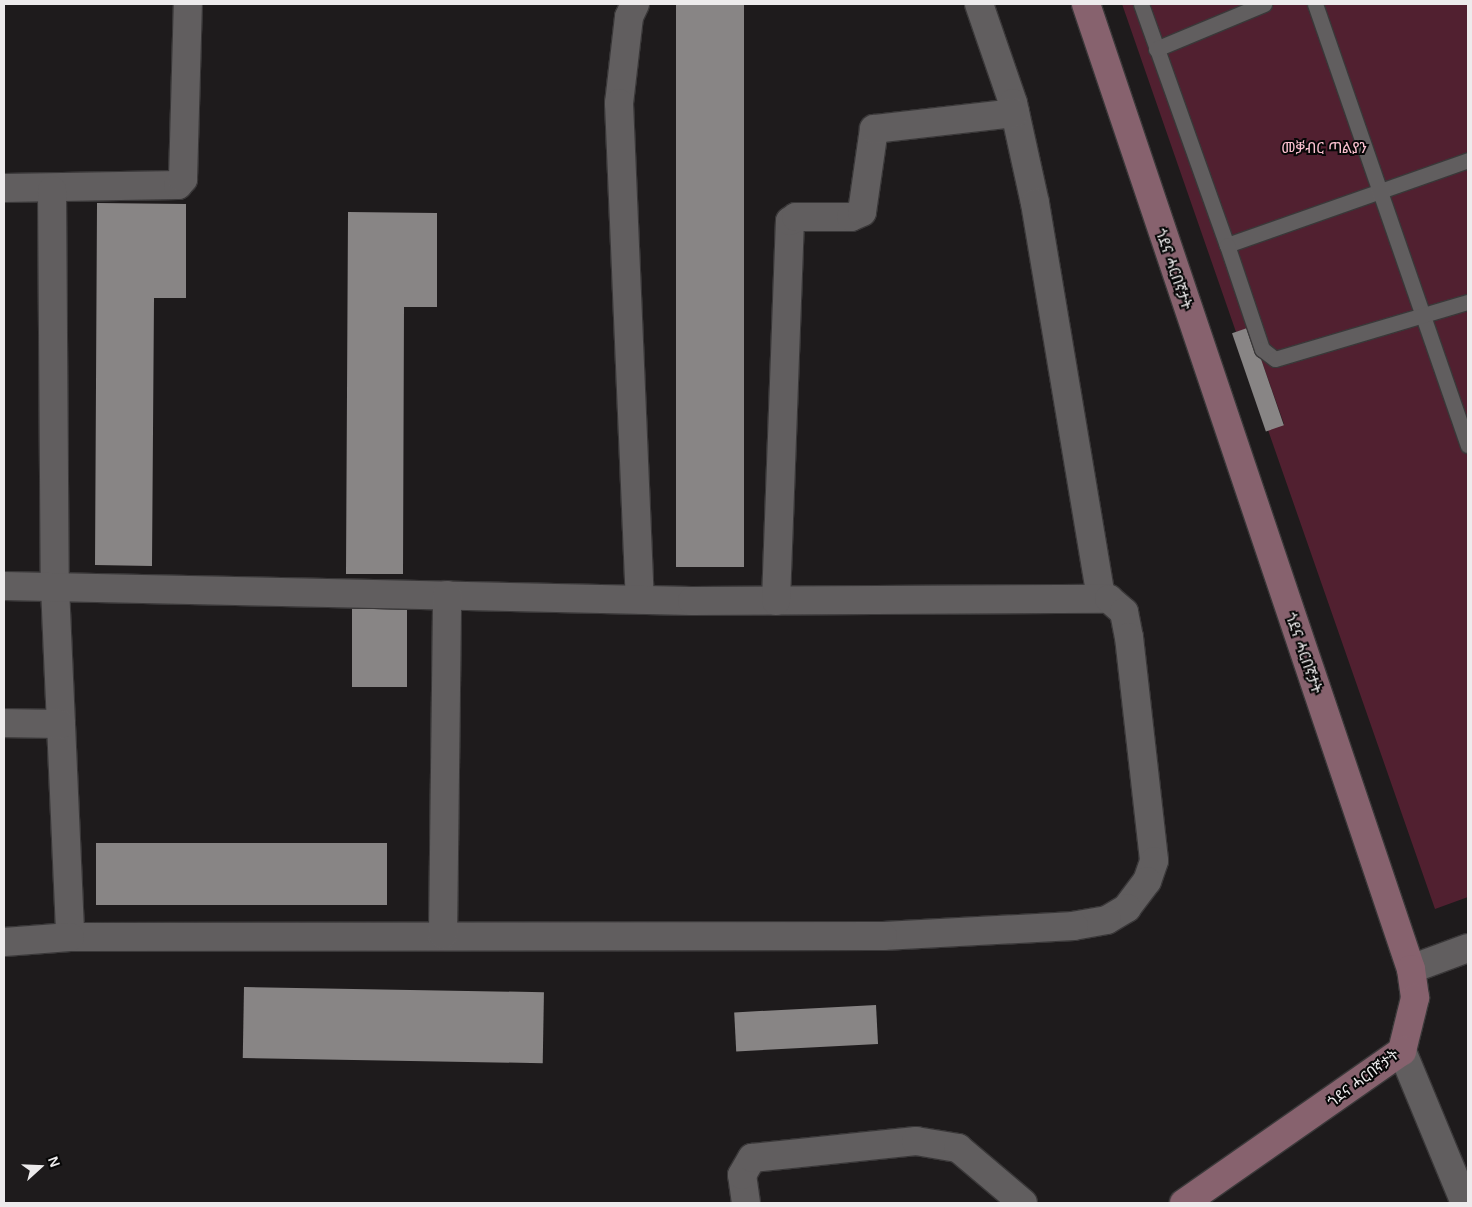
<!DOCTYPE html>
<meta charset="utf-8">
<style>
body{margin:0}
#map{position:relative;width:1472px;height:1207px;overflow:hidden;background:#1e1b1c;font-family:Helvetica,"Noto Sans Ethiopic",sans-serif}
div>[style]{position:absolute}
.green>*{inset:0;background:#512030}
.building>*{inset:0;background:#888585;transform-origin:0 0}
.roads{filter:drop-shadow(1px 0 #3a3839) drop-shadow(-1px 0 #3a3839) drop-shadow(0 1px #3a3839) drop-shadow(0 -1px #3a3839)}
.lane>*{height:15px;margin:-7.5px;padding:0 7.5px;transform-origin:7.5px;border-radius:7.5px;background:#615e5f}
.street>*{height:28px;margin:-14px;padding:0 14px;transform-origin:14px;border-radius:14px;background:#615e5f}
.secondary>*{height:28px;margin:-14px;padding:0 14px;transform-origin:14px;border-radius:14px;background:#87626e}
span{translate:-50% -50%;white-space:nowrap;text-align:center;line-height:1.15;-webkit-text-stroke:4px #070707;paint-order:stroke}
.park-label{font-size:15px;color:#fbc1d0}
.street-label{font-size:15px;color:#edebec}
.frame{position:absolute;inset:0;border:5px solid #edebec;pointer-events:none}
.north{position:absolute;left:15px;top:1142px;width:50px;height:50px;-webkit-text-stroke:4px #070707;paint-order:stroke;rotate:70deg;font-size:14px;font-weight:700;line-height:20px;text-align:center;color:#edebec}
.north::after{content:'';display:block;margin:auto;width:18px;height:22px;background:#edebec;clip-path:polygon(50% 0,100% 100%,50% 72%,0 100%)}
</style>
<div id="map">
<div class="green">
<i style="clip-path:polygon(1122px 4px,1468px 4px,1468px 897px,1435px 909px,1268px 430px,1284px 424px,1250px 328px,1236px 332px)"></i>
</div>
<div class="building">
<i style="left:676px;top:4px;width:68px;height:563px"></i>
<i style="clip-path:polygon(97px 203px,186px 204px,186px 298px,154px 298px,152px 566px,95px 565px)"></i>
<i style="clip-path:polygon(348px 212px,437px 213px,437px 307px,404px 307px,403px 574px,346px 574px)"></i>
<i style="left:1250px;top:327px;width:104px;height:19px;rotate:71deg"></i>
<i style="left:352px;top:595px;width:55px;height:92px"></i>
<i style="left:387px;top:843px;width:62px;height:291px;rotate:90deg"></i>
<i style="left:244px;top:987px;width:300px;height:71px;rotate:1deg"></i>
<i style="left:876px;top:1005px;width:39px;height:142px;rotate:87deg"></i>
</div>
<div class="roads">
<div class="lane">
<i style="left:1141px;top:4px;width:256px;rotate:70.4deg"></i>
<i style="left:1227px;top:245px;width:256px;rotate:-19.4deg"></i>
<i style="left:1315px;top:4px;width:467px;rotate:70.9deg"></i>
<i style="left:1156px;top:49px;width:117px;rotate:-22.6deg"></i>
<i style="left:1227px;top:245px;width:110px;rotate:71.4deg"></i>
<i style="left:1262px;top:349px;width:16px;rotate:38deg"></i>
<i style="left:1275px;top:359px;width:201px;rotate:-16.5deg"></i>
</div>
<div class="street">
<i style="left:635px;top:4px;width:14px;rotate:115deg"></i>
<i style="left:629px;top:17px;width:87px;rotate:96.6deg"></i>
<i style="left:619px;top:103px;width:497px;rotate:87.6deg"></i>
<i style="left:979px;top:4px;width:105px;rotate:71deg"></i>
<i style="left:1013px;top:103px;width:102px;rotate:77.6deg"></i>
<i style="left:1035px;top:203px;width:399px;rotate:80.5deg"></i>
<i style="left:4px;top:188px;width:174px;rotate:-1deg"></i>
<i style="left:178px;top:185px;width:8px;rotate:-50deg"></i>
<i style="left:183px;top:179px;width:175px;rotate:-88.4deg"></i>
<i style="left:52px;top:190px;width:397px;rotate:89.6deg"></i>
<i style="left:55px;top:587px;width:350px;rotate:87.5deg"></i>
<i style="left:4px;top:586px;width:688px;rotate:1.25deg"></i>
<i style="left:692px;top:601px;width:417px;rotate:-0.3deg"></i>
<i style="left:1109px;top:599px;width:20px;rotate:41deg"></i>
<i style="left:1124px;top:612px;width:25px;rotate:79deg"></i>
<i style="left:1129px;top:637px;width:225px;rotate:83.6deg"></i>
<i style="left:1154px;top:861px;width:21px;rotate:109deg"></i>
<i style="left:1147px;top:881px;width:34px;rotate:127deg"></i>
<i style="left:1127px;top:908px;width:23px;rotate:149deg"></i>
<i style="left:1107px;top:920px;width:34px;rotate:170deg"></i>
<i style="left:1074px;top:926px;width:191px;rotate:177deg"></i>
<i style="left:883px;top:936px;width:813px;rotate:179.93deg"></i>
<i style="left:70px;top:937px;width:66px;rotate:175.7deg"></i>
<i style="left:776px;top:601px;width:380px;rotate:-87.9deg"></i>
<i style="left:790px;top:221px;width:7px;rotate:-34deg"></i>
<i style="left:796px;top:217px;width:55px"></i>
<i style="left:851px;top:217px;width:12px;rotate:-24deg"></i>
<i style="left:862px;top:212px;width:84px;rotate:-81.8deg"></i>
<i style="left:874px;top:129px;width:142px;rotate:-6.5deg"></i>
<i style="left:4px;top:723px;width:57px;rotate:1deg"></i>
<i style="left:443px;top:935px;width:340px;rotate:-89.3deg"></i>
<i style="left:1411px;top:969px;width:61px;rotate:-20.2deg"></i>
<i style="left:1402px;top:1051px;width:165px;rotate:67.5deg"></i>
<i style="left:746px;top:1203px;width:28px;rotate:-98deg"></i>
<i style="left:742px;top:1175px;width:20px;rotate:-60deg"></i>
<i style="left:752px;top:1158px;width:165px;rotate:-5.9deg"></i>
<i style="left:916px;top:1141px;width:43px;rotate:9.5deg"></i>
<i style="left:958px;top:1148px;width:85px;rotate:40.2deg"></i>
</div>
<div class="secondary">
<i style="left:1086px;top:4px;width:1018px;rotate:71.39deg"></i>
<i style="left:1411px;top:969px;width:29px;rotate:82deg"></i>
<i style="left:1415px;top:998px;width:55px;rotate:103.8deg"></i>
<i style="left:1402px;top:1051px;width:266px;rotate:145.1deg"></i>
</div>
</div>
<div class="park-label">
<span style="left:1324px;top:148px">መቓብር ጣልያን</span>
</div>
<div class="street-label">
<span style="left:1174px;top:269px;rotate:71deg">ጎደና ሓርበኛታት</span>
<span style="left:1304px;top:653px;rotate:71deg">ጎደና ሓርበኛታት</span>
<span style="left:1363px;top:1078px;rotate:-37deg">ጎደና ሓርበኛታት</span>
</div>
<div class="frame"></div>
<div class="north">N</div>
</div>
